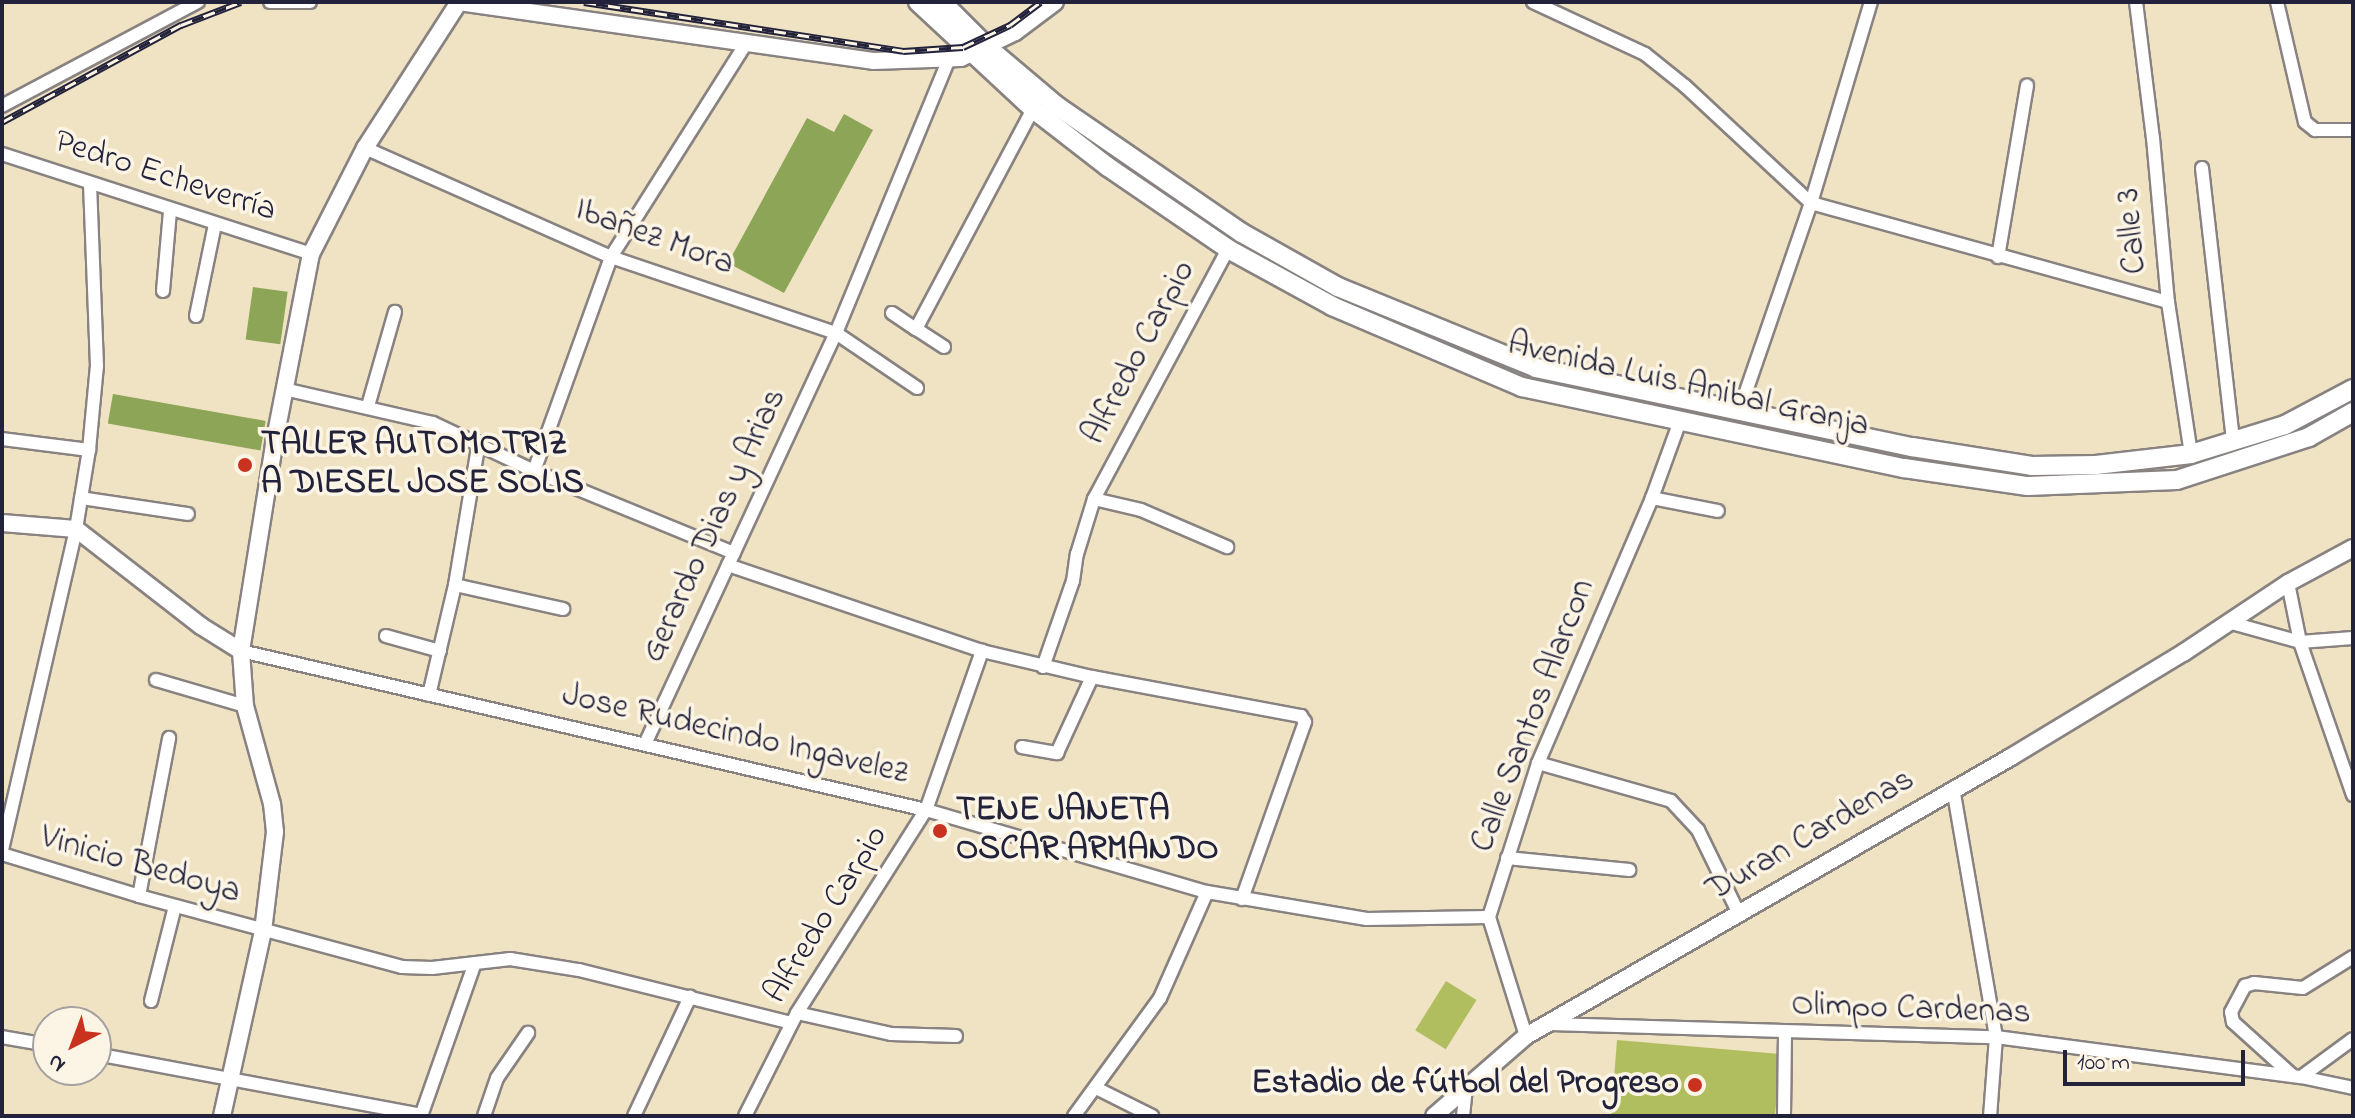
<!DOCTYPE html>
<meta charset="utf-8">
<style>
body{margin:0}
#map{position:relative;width:2355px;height:1118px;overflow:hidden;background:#efe3c4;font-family:"Indie Flower",sans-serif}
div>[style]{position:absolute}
.green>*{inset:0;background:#b1be5f;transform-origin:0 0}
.forest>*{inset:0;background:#8ca556;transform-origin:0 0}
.roads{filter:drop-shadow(2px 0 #888280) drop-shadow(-2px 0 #888280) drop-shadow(0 2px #888280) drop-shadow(0 -2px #888280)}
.minor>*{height:12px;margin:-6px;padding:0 6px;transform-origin:6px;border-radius:6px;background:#fff}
.tertiary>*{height:16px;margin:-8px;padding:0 8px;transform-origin:8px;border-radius:8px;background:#fff}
.secondary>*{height:18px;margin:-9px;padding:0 9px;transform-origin:9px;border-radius:9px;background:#fff}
.rail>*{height:7px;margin-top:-3.5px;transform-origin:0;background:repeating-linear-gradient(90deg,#fcf5e5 0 12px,#22223b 0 24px);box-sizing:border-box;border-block:2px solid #22223b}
.dots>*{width:22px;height:22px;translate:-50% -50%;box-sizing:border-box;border:4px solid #fcf5e5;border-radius:50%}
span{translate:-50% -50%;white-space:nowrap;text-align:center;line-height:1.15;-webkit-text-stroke:7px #fcf5e5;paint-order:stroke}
.street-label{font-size:34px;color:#22223b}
.poi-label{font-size:34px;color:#22223b;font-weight:700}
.left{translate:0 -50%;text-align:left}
.right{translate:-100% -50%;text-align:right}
.frame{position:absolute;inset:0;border:4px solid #22223b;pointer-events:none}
.north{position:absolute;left:32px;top:1006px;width:80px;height:80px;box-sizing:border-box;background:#fcf5e5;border:2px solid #a5a1a1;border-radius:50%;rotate:222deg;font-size:22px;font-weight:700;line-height:32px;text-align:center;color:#22223b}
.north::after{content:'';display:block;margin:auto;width:28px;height:36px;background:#c8321e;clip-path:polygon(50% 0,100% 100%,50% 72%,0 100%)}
.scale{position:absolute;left:2063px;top:1050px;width:182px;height:36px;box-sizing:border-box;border:4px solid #22223b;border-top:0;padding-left:10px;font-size:24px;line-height:28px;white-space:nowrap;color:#22223b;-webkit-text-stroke:6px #fcf5e5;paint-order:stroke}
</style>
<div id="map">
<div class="green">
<i style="left:1446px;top:981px;width:36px;height:58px;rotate:32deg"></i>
<i style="clip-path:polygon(1617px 1040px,1780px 1054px,1775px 1116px,1611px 1116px)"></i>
</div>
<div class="forest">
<i style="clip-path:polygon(844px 114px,873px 130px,784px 293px,728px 263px,807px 118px,834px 132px)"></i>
<i style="left:253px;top:287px;width:35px;height:53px;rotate:8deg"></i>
<i style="left:113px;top:394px;width:155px;height:30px;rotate:10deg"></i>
</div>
<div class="roads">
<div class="minor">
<i style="left:270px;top:2px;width:40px"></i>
<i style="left:1533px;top:2px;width:123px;rotate:24.9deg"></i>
<i style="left:1645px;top:54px;width:51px;rotate:38.7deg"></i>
<i style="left:1685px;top:86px;width:172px;rotate:42.9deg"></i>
<i style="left:1811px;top:203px;width:370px;rotate:15.5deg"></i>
<i style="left:2136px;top:2px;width:137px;rotate:82.9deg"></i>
<i style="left:2153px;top:138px;width:165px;rotate:84.8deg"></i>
<i style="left:2168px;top:302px;width:154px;rotate:81.4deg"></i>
<i style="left:2277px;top:2px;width:123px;rotate:76.9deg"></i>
<i style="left:2305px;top:122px;width:13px;rotate:39deg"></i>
<i style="left:2315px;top:130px;width:38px"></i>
<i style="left:2px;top:106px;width:222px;rotate:-28deg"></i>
<i style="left:365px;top:148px;width:269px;rotate:23.9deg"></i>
<i style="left:611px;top:257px;width:237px;rotate:18.7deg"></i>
<i style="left:836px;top:333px;width:98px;rotate:34.2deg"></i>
<i style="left:2px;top:154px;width:325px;rotate:17.9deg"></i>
<i style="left:2202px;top:168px;width:275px;rotate:83.5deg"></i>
<i style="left:1998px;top:257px;width:174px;rotate:-80.4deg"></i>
<i style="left:163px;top:291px;width:80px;rotate:-85deg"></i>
<i style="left:892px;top:313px;width:29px;rotate:34deg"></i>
<i style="left:196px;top:316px;width:94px;rotate:-78.3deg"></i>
<i style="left:944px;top:347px;width:33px;rotate:-147deg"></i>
<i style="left:916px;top:329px;width:249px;rotate:-62deg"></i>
<i style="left:284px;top:389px;width:153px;rotate:12.9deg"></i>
<i style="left:433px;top:423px;width:112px;rotate:25.4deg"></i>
<i style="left:534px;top:471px;width:216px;rotate:22.3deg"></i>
<i style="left:368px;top:406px;width:98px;rotate:-74deg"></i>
<i style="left:1740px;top:409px;width:218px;rotate:-71deg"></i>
<i style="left:1811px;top:203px;width:210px;rotate:-73.4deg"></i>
<i style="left:2px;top:439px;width:88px;rotate:7.2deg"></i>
<i style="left:534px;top:471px;width:227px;rotate:-70.2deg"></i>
<i style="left:611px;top:257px;width:251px;rotate:-57.7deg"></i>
<i style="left:81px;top:498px;width:108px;rotate:8.5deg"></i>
<i style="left:1652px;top:498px;width:67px;rotate:11.1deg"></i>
<i style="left:1094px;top:499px;width:48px;rotate:13.2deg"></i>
<i style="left:1141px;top:510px;width:94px;rotate:23.3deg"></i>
<i style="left:728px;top:565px;width:268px;rotate:18.7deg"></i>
<i style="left:982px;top:651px;width:113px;rotate:13.3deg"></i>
<i style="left:1092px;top:677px;width:213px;rotate:10.6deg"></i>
<i style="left:1301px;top:716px;width:7px;rotate:56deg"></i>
<i style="left:1305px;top:722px;width:188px;rotate:109.6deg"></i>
<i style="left:2288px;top:583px;width:60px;rotate:78.5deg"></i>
<i style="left:2300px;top:642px;width:162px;rotate:70.9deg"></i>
<i style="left:455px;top:585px;width:111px;rotate:12.5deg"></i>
<i style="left:2228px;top:622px;width:75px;rotate:15.5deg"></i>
<i style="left:2300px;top:642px;width:53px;rotate:-4.3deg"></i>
<i style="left:386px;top:636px;width:56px;rotate:15.5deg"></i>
<i style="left:241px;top:651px;width:703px;rotate:13.07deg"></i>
<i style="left:926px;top:810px;width:293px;rotate:16.3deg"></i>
<i style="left:1207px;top:892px;width:162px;rotate:9.6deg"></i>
<i style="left:1367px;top:919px;width:122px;rotate:-0.9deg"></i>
<i style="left:1043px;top:667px;width:91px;rotate:-70.8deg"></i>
<i style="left:1073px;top:581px;width:27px;rotate:-82deg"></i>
<i style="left:1077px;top:554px;width:58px;rotate:-72.8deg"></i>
<i style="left:1094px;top:499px;width:284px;rotate:-61.8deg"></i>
<i style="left:156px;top:680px;width:93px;rotate:16.3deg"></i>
<i style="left:429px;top:695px;width:113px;rotate:-76.7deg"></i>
<i style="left:455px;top:585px;width:145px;rotate:-80.5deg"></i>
<i style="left:645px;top:744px;width:453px;rotate:-65.1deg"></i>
<i style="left:836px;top:333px;width:296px;rotate:-67.6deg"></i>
<i style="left:1022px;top:747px;width:36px;rotate:10deg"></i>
<i style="left:1057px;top:753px;width:84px;rotate:-65.3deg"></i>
<i style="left:1538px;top:763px;width:138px;rotate:15.9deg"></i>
<i style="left:1671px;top:801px;width:40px;rotate:47deg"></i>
<i style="left:1698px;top:830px;width:93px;rotate:64deg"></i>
<i style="left:1953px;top:788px;width:253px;rotate:80.2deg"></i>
<i style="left:1996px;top:1037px;width:79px;rotate:94.3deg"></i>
<i style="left:2px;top:850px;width:329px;rotate:-77deg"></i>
<i style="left:76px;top:529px;width:80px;rotate:-80.7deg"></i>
<i style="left:89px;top:450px;width:84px;rotate:-84.6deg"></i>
<i style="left:97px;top:366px;width:183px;rotate:-92.2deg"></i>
<i style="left:2px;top:854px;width:143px;rotate:17deg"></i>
<i style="left:139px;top:896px;width:272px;rotate:15.1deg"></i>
<i style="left:402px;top:967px;width:30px;rotate:2deg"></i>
<i style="left:432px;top:968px;width:79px;rotate:-6.6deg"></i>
<i style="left:510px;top:959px;width:70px;rotate:9.1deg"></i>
<i style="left:579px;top:970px;width:219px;rotate:14deg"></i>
<i style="left:1507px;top:858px;width:123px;rotate:5.6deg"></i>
<i style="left:139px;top:896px;width:161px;rotate:-79.2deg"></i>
<i style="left:151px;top:1001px;width:98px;rotate:-75.8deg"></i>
<i style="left:797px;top:1013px;width:96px;rotate:12.6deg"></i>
<i style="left:891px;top:1034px;width:65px;rotate:1.8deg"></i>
<i style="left:1548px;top:1024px;width:448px;rotate:1.7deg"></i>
<i style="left:1996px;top:1037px;width:308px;rotate:7.5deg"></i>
<i style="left:2301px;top:1077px;width:64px;rotate:-36.2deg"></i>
<i style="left:1526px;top:1036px;width:125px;rotate:-107.3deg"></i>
<i style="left:1489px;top:917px;width:162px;rotate:-72.3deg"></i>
<i style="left:1538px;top:763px;width:288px;rotate:-66.7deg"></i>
<i style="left:1652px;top:498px;width:82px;rotate:-70deg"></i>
<i style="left:2px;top:1037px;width:47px;rotate:9.9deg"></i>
<i style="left:96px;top:1054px;width:332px;rotate:10.6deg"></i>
<i style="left:2293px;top:1076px;width:81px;rotate:-138deg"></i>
<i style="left:2233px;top:1022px;width:10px;rotate:-101deg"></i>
<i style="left:2231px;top:1012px;width:30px;rotate:-62deg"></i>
<i style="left:2245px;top:986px;width:9px;rotate:-18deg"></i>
<i style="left:2254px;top:983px;width:49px;rotate:5.8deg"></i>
<i style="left:2303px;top:988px;width:59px;rotate:-31.8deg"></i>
<i style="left:2301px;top:1077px;width:53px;rotate:11.9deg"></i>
<i style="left:1096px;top:1088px;width:63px;rotate:26.6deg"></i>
<i style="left:421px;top:1116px;width:162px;rotate:-70.6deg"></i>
<i style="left:484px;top:1116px;width:40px;rotate:-71.1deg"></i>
<i style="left:497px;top:1078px;width:55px;rotate:-55.4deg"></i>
<i style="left:634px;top:1116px;width:132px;rotate:-64.8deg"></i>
<i style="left:745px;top:1116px;width:115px;rotate:-63.2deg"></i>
<i style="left:797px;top:1013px;width:241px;rotate:-57.6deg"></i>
<i style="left:926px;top:810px;width:169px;rotate:-70.6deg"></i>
<i style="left:1074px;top:1116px;width:146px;rotate:-53.9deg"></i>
<i style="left:1160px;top:998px;width:116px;rotate:-66.1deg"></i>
<i style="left:1463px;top:1116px;width:27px;rotate:-84deg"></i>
<i style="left:1784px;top:1116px;width:83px;rotate:-89.3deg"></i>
</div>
<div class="tertiary">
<i style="left:2px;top:523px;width:74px;rotate:4.6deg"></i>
<i style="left:76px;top:529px;width:158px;rotate:37.8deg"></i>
<i style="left:201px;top:626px;width:47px;rotate:32deg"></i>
<i style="left:222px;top:1116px;width:189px;rotate:-77.5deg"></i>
<i style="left:263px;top:931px;width:100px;rotate:-83.1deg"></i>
<i style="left:275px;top:832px;width:28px;rotate:-96deg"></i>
<i style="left:272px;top:804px;width:102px;rotate:-105.4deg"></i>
<i style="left:245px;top:706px;width:55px;rotate:-94.2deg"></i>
<i style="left:241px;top:651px;width:210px;rotate:-80.9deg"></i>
<i style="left:274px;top:444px;width:194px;rotate:-79deg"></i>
<i style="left:311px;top:254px;width:119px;rotate:-63deg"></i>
<i style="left:365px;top:148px;width:174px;rotate:-57.2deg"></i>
<i style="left:459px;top:2px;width:418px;rotate:8.1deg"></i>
<i style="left:873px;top:61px;width:88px;rotate:-2deg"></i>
<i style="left:961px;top:58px;width:60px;rotate:-25.7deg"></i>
<i style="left:1015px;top:32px;width:50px;rotate:-36.9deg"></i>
<i style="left:1434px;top:1116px;width:122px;rotate:-41deg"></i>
<i style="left:1526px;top:1036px;width:560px;rotate:-29.91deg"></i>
<i style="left:2011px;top:757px;width:201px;rotate:-31.2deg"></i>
<i style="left:2183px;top:653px;width:126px;rotate:-33.7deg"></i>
<i style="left:2288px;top:583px;width:74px;rotate:-28.3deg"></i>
</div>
<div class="secondary">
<i style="left:918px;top:2px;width:157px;rotate:42.9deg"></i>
<i style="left:1033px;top:109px;width:95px;rotate:37.7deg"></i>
<i style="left:1108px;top:167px;width:145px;rotate:34.3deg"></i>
<i style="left:1228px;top:249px;width:119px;rotate:28.7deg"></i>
<i style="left:1332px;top:306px;width:207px;rotate:23.1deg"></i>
<i style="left:1522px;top:387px;width:390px;rotate:12deg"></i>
<i style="left:1904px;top:468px;width:125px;rotate:8.3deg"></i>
<i style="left:2028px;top:486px;width:149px;rotate:-2.3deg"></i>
<i style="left:2177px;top:480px;width:139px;rotate:-18deg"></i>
<i style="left:2309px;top:437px;width:51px;rotate:-29.6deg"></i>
<i style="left:942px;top:2px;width:64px;rotate:45deg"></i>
<i style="left:987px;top:47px;width:92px;rotate:40.1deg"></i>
<i style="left:1057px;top:106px;width:224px;rotate:34.5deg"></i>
<i style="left:1242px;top:233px;width:110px;rotate:29.4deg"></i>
<i style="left:1338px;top:287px;width:214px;rotate:22.2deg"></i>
<i style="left:1536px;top:368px;width:384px;rotate:11.9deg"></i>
<i style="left:1912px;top:447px;width:121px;rotate:9deg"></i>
<i style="left:2032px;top:466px;width:64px;rotate:-0.9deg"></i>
<i style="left:2096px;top:465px;width:96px;rotate:-6.6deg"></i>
<i style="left:2191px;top:454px;width:98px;rotate:-17.1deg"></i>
<i style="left:2285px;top:425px;width:77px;rotate:-27.9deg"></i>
</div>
</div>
<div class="rail">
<i style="left:584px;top:2px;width:323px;rotate:8.7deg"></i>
<i style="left:903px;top:51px;width:60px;rotate:-3.8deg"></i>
<i style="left:963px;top:47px;width:52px;rotate:-25.1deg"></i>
<i style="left:1010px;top:25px;width:38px;rotate:-37deg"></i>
<i style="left:2px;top:122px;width:204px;rotate:-28.5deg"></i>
<i style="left:181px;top:25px;width:64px;rotate:-21deg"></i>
</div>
<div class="dots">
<i style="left:245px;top:465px;background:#c8321e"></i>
<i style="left:940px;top:831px;background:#c8321e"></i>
<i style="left:1695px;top:1085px;background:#c8321e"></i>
</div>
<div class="street-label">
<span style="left:165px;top:177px;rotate:18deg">Pedro Echeverría</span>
<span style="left:2133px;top:231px;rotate:-95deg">Calle 3</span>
<span style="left:654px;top:238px;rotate:20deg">Ibañez Mora</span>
<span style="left:1140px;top:353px;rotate:-62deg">Alfredo Carpio</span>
<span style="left:1688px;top:386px;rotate:13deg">Avenida Luis Anibal Granja</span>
<span style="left:715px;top:526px;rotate:-65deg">Gerardo Dias y Arias</span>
<span style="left:1534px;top:716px;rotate:-69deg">Calle Santos Alarcon</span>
<span style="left:735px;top:735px;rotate:13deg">Jose Rudecindo Ingavelez</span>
<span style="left:1811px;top:836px;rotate:-30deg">Duran Cardenas</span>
<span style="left:140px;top:866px;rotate:16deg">Vinicio Bedoya</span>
<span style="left:827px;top:915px;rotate:-58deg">Alfredo Carpio</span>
<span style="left:1911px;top:1010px;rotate:2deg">Olimpo Cardenas</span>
</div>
<div class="poi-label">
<span class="left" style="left:261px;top:465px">TALLER AUTOMOTRIZ<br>A DIESEL JOSE SOLIS</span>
<span class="left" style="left:956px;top:831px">TENE JANETA<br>OSCAR ARMANDO</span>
<span class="right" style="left:1679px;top:1085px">Estadio de fútbol del Progreso</span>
</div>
<div class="frame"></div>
<div class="north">N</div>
<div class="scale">100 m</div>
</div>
